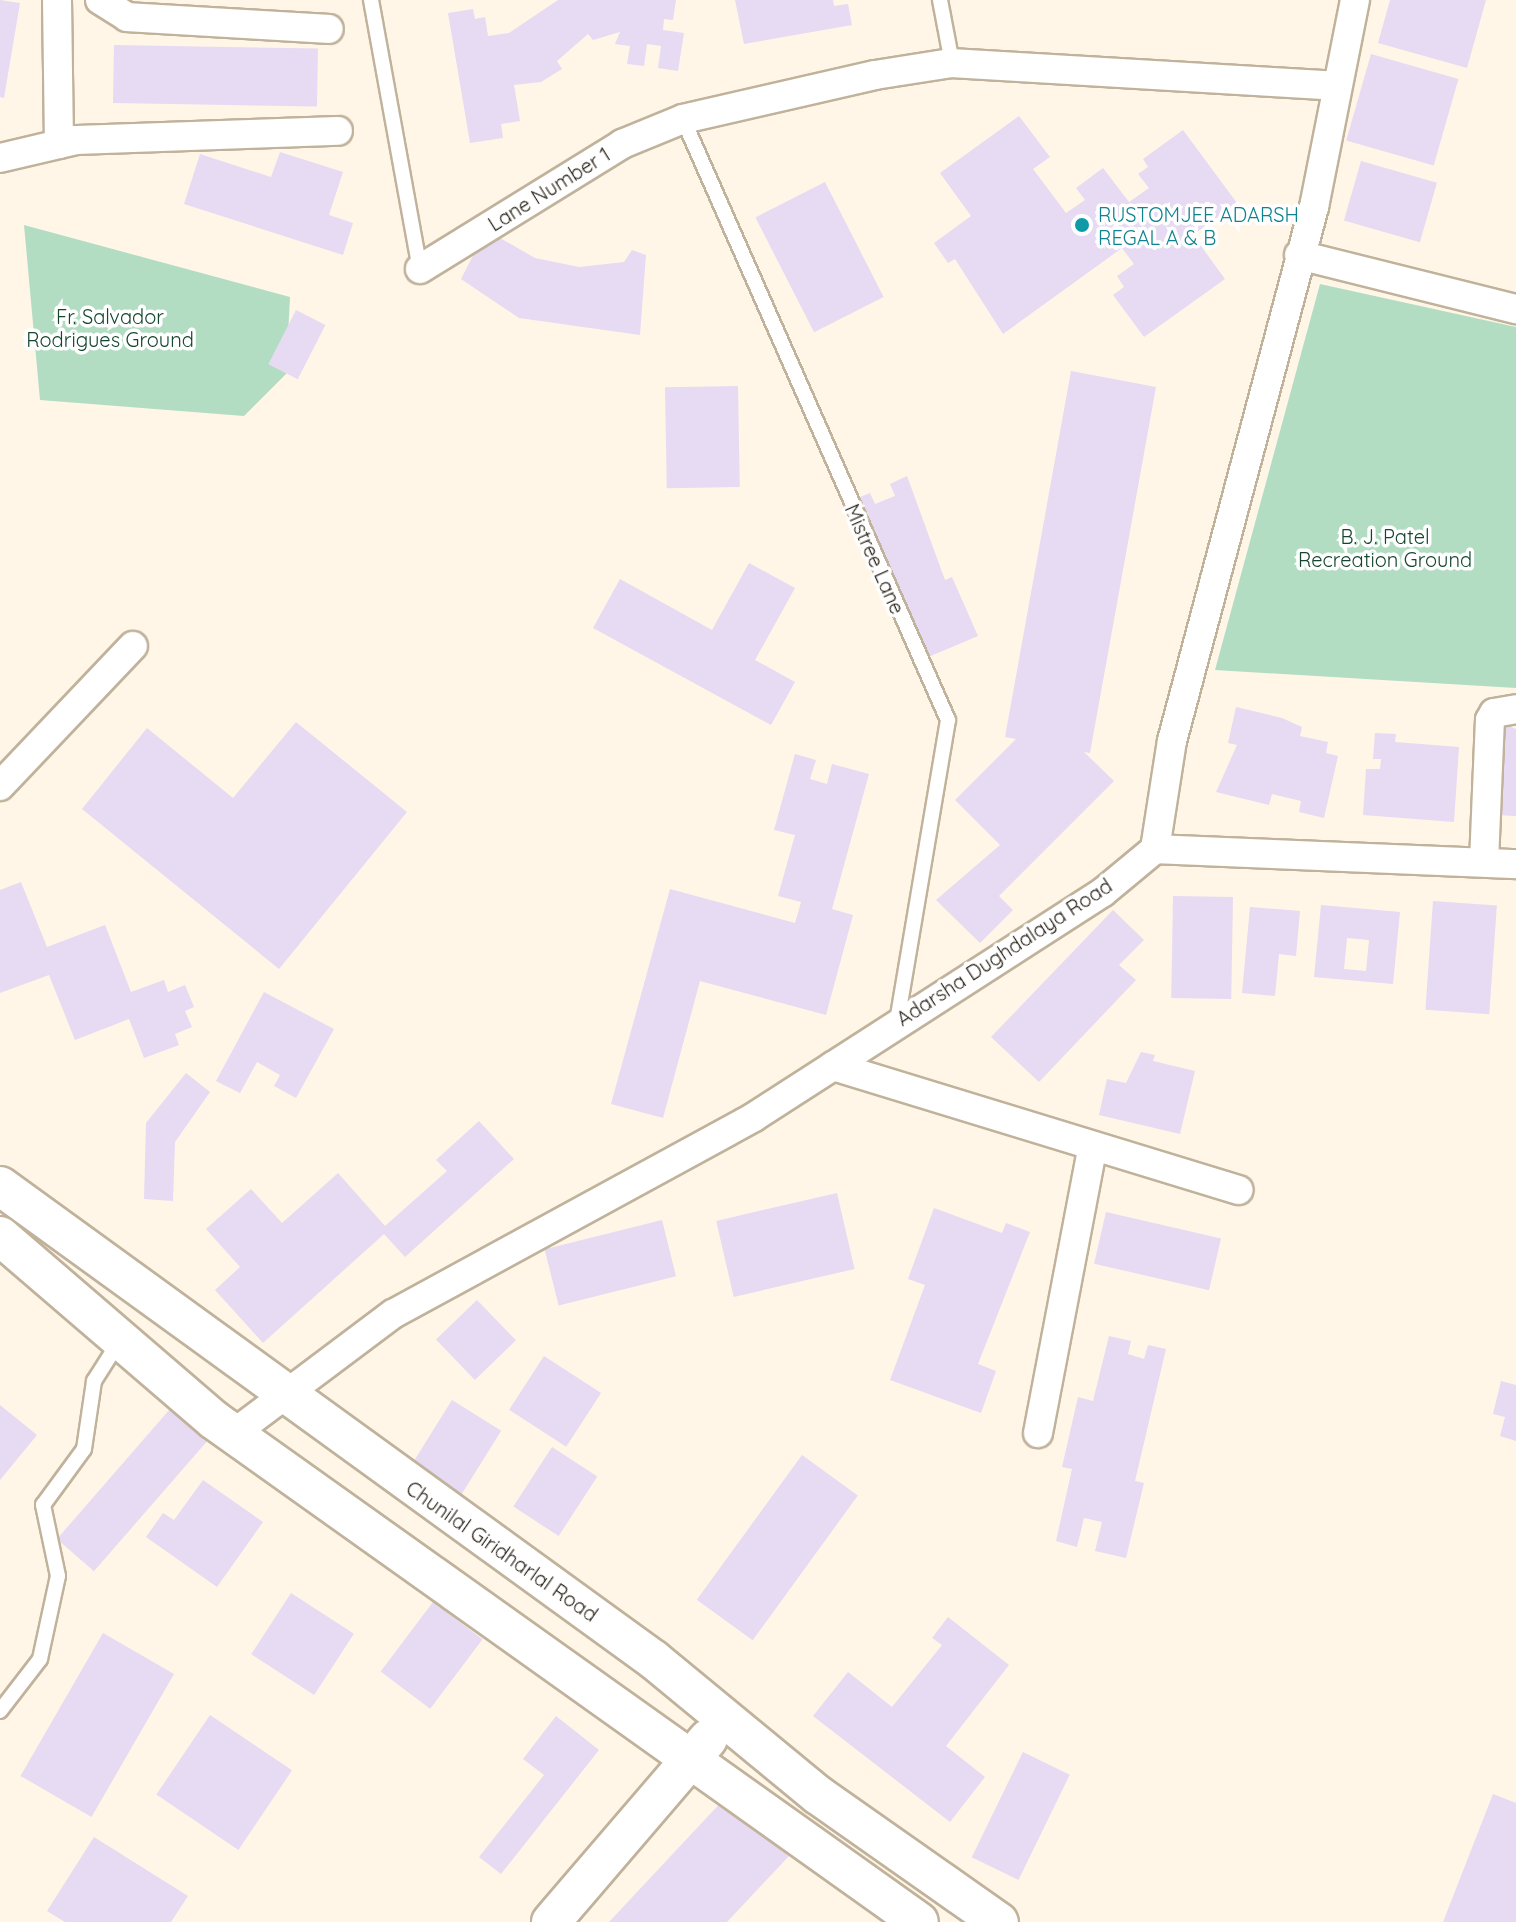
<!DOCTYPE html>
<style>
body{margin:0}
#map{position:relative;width:1516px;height:1922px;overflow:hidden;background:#fff6e7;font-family:Quicksand,sans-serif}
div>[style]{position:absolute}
.green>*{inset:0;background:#b2ddc3}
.building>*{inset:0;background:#e7daf3;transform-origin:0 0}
.roads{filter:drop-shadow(2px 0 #c0b29b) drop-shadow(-2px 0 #c0b29b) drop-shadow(0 2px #c0b29b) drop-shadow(0 -2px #c0b29b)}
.lane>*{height:14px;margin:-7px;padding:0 7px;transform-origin:7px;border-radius:7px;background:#fff}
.street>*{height:28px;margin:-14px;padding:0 14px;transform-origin:14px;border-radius:14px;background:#fff}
.secondary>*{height:38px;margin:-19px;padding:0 19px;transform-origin:19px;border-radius:19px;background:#fff}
.dots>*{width:22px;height:22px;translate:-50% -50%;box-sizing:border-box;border:4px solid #fff;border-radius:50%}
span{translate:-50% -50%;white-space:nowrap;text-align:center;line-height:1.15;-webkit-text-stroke:7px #fff;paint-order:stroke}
.street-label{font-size:20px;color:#272219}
.culture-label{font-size:20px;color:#0d838f}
.left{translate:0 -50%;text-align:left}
.park-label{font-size:20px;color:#15462e}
</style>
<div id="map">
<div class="green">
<i style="clip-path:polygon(24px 225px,290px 297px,286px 374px,244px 416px,40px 400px)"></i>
<i style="clip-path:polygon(1320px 284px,1516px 327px,1516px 688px,1215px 670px)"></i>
</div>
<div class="building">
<i style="clip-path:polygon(0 0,20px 3px,4px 98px,0 97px)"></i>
<i style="clip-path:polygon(558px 0,676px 0,673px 20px,664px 19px,663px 30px,684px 33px,678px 71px,658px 68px,661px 46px,647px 44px,644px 66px,627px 64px,630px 46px,615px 44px,620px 32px,593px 40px,588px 34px,557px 61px,562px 69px,541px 82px,514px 85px,520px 121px,501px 124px,503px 138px,470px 143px,448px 13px,473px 9px,475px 19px,485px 17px,488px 36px,509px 33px)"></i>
<i style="clip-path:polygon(735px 0,833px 0,834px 6px,848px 4px,852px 25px,744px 44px)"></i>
<i style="clip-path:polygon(1390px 0,1486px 0,1467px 68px,1378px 43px)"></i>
<i style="left:114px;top:45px;width:204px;height:58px;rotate:1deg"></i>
<i style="left:1371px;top:54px;width:91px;height:90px;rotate:16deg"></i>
<i style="clip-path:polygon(1019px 116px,1050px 157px,1033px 169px,1066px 213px,1085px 200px,1076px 188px,1103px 168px,1129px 202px,1149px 188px,1138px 174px,1148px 167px,1143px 159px,1183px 130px,1237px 203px,1193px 235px,1225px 279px,1144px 337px,1113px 295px,1124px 287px,1117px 276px,1134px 264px,1122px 248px,1003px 334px,955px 259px,948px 263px,934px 243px,971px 216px,940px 173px)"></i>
<i style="clip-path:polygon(280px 152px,343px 172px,329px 215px,353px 223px,343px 255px,184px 204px,200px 154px,271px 177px)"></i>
<i style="left:1361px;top:161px;width:79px;height:62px;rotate:16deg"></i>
<i style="left:825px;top:182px;width:129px;height:78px;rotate:63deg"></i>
<i style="clip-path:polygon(486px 230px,535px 258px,579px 267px,624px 262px,632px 250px,646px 255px,640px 335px,519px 318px,461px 279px)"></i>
<i style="left:296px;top:310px;width:33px;height:61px;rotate:27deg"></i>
<i style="clip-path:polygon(1071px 371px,1156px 387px,1090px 753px,1084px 752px,1114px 781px,999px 896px,1013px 910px,980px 943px,936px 900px,1000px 845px,955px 800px,1016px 739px,1005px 737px)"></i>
<i style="left:738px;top:386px;width:101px;height:73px;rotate:89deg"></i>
<i style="clip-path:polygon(907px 476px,945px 580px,952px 577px,978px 636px,926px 658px,855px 499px,870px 493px,875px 504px,895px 496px,890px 484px)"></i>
<i style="clip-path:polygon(749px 563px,795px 588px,755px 660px,795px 682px,771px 725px,593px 628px,620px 579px,712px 630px)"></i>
<i style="clip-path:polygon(1236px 707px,1282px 718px,1302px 727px,1300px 736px,1328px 742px,1326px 753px,1338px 756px,1324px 818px,1299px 812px,1301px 801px,1272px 794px,1269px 805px,1216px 792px,1237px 745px,1228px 743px)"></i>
<i style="clip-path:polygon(1496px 721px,1516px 729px,1516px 816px,1493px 815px)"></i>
<i style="clip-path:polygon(296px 722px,407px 812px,279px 969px,82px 809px,147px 728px,233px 798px)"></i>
<i style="clip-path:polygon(1375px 733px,1396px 734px,1395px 742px,1459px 747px,1454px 822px,1363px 815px,1366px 769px,1380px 769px,1381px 759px,1373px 759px)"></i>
<i style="clip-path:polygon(795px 754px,816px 760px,810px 779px,827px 784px,832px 764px,869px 774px,832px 909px,853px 915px,826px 1015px,700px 981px,663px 1118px,611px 1104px,670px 889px,795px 923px,801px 902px,778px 896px,795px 835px,774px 830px)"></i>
<i style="clip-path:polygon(21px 882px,47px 947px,105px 925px,131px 992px,164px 980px,168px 992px,185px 985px,194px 1007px,185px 1011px,192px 1027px,175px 1034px,179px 1045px,144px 1058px,129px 1019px,75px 1040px,49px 975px,0 993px,0 890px)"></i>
<i style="left:1173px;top:896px;width:60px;height:102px;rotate:1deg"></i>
<i style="left:1433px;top:901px;width:64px;height:109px;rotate:4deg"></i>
<i style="clip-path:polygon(evenodd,1321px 905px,1400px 912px,1393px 984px,1314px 977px,1321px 905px,1347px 938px,1369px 940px,1366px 971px,1344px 969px,1347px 938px)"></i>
<i style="clip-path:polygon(1250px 907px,1300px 911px,1296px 956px,1279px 954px,1275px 996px,1242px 993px)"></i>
<i style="clip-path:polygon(1113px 910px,1144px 940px,1119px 965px,1136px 980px,1039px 1082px,991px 1037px)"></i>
<i style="clip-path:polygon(264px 992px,334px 1029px,296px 1098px,274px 1086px,280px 1075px,257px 1062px,240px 1093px,216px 1081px)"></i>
<i style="clip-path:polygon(1141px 1052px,1155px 1055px,1153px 1061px,1195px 1071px,1180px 1134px,1099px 1115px,1107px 1079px,1126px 1083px)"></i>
<i style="clip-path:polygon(186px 1073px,210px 1092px,175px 1142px,173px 1201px,144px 1199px,146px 1123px)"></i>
<i style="clip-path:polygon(479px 1121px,514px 1159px,405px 1257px,384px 1234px,263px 1343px,215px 1290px,240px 1267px,206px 1229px,251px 1189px,282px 1223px,338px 1173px,385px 1226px,447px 1171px,436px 1160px)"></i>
<i style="left:837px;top:1193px;width:78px;height:124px;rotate:77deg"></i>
<i style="clip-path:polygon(934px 1208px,1002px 1233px,1006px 1223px,1030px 1232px,978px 1364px,996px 1371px,981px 1413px,890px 1380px,925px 1285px,908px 1279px)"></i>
<i style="left:1106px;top:1212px;width:118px;height:53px;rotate:13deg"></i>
<i style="left:662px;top:1220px;width:58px;height:121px;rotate:76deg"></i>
<i style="left:477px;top:1300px;width:56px;height:57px;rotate:46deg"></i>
<i style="clip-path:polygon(1109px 1336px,1131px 1341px,1128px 1354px,1144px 1359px,1148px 1345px,1166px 1349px,1135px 1481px,1144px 1483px,1126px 1558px,1095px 1551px,1102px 1522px,1084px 1518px,1077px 1547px,1056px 1541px,1072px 1469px,1062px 1467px,1078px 1397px,1093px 1401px)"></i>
<i style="left:544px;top:1356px;width:68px;height:64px;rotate:33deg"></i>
<i style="clip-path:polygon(1501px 1381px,1516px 1385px,1516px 1441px,1500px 1436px,1505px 1417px,1493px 1414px)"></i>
<i style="left:452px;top:1400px;width:58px;height:78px;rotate:32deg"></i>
<i style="left:177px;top:1401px;width:49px;height:183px;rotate:41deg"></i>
<i style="clip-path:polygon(0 1405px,37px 1435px,0 1480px)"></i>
<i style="left:552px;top:1447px;width:54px;height:71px;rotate:33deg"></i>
<i style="left:802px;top:1455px;width:69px;height:179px;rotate:36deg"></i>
<i style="clip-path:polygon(203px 1480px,263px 1522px,217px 1587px,146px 1537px,163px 1513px,174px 1520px)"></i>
<i style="left:291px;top:1593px;width:75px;height:73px;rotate:33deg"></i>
<i style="left:433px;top:1602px;width:62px;height:87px;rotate:37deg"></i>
<i style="clip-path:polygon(948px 1617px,1009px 1665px,946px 1746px,985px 1777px,950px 1822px,813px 1716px,848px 1672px,892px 1707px,942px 1645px,932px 1638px)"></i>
<i style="left:103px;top:1633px;width:82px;height:165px;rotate:30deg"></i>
<i style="left:210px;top:1715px;width:99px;height:96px;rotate:34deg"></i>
<i style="clip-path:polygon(556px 1716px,599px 1750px,501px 1874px,479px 1857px,544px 1775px,523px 1759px)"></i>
<i style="left:1023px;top:1752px;width:52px;height:117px;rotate:26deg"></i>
<i style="clip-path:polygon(1493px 1794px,1516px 1803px,1516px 1922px,1443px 1922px)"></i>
<i style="clip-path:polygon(726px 1797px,789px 1856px,727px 1922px,609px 1922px)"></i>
<i style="clip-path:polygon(94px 1837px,188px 1896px,171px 1922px,65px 1922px,47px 1911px)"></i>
</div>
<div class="roads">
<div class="lane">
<i style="left:371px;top:0;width:273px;rotate:79.7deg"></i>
<i style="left:940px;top:0;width:64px;rotate:79.2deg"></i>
<i style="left:683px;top:119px;width:657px;rotate:66.21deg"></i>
<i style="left:948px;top:720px;width:304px;rotate:99.6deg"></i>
<i style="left:0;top:1711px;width:66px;rotate:-52.4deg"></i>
<i style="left:40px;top:1659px;width:85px;rotate:-77.8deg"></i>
<i style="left:58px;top:1576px;width:73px;rotate:-101.9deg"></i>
<i style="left:43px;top:1505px;width:69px;rotate:-53.8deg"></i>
<i style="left:84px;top:1449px;width:69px;rotate:-81.6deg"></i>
<i style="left:94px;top:1381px;width:49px;rotate:-57.6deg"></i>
</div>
<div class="street">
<i style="left:57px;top:0;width:144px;rotate:89.2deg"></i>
<i style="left:100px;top:0;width:32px;rotate:32deg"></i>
<i style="left:127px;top:17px;width:202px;rotate:3.4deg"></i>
<i style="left:0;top:158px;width:78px;rotate:-13.3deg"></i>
<i style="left:76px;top:140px;width:262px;rotate:-2deg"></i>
<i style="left:1299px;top:255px;width:224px;rotate:14deg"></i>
<i style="left:420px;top:269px;width:238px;rotate:-31.7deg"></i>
<i style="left:622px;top:144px;width:66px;rotate:-22.3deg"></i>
<i style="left:683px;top:119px;width:197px;rotate:-12.9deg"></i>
<i style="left:875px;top:75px;width:78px;rotate:-8.9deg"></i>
<i style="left:952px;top:63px;width:383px;rotate:3.4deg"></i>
<i style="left:0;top:786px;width:193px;rotate:-46.5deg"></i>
<i style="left:1155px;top:849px;width:361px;rotate:2.4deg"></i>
<i style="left:1484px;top:862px;width:142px;rotate:-87.6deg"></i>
<i style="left:1490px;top:720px;width:8px;rotate:-60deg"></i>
<i style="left:1494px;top:713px;width:22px;rotate:-10deg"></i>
<i style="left:833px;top:1066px;width:424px;rotate:17deg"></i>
<i style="left:1038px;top:1433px;width:292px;rotate:-79.2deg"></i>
<i style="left:233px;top:1434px;width:200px;rotate:-36.9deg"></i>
<i style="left:393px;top:1314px;width:411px;rotate:-28.6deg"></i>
<i style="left:754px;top:1117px;width:414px;rotate:-32.8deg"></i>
<i style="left:1102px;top:893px;width:69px;rotate:-39.7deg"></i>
<i style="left:1155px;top:849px;width:109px;rotate:-81.1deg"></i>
<i style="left:1172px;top:741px;width:553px;rotate:-75.11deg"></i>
<i style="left:1314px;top:207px;width:211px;rotate:-78.8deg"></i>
</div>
<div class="secondary">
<i style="left:0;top:1186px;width:808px;rotate:35.93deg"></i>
<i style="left:654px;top:1660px;width:212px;rotate:39.5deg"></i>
<i style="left:818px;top:1795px;width:221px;rotate:35.1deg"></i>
<i style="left:0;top:1236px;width:282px;rotate:40.7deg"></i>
<i style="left:214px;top:1420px;width:865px;rotate:35.45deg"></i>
<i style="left:551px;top:1922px;width:241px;rotate:-49.4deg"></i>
</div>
</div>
<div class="dots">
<i style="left:1082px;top:225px;background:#0f9aa8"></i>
</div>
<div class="street-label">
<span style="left:549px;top:189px;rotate:-32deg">Lane Number 1</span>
<span style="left:875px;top:559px;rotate:66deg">Mistree Lane</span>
<span style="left:1004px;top:952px;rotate:-33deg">Adarsha Dughdalaya Road</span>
<span style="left:502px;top:1551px;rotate:35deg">Chunilal Giridharlal Road</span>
</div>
<div class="culture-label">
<span class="left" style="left:1098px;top:226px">RUSTOMJEE ADARSH<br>REGAL A &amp; B</span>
</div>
<div class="park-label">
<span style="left:110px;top:328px">Fr. Salvador<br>Rodrigues Ground</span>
<span style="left:1385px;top:548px">B. J. Patel<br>Recreation Ground</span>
</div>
</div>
